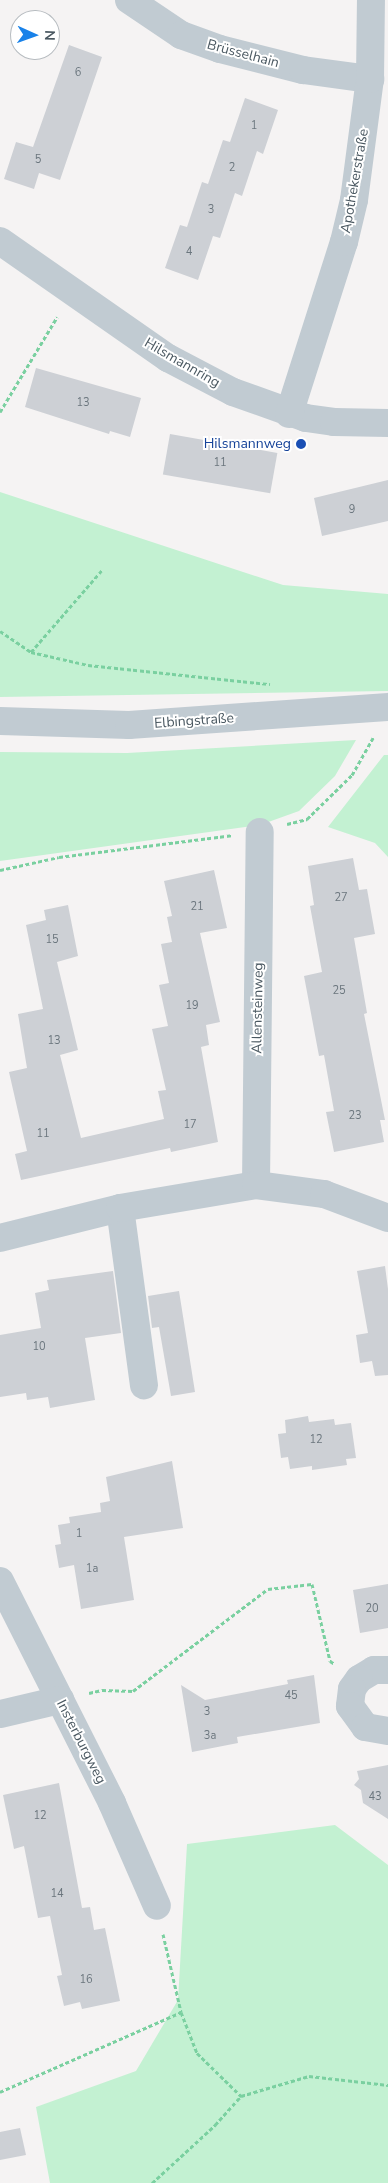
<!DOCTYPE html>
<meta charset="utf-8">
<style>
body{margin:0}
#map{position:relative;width:388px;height:2183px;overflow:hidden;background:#f5f3f3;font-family:"Nunito Sans",sans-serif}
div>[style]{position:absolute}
.green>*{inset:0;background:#c3f1d2}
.building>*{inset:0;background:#cdd0d5;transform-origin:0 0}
.path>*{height:3px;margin-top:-1.5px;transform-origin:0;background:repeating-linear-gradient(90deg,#7ad0a0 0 4px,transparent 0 6.5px)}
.minor>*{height:28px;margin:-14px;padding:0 14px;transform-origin:14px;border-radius:14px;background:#c1cbd2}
.dots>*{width:14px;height:14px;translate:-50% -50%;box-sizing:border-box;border:2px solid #fff;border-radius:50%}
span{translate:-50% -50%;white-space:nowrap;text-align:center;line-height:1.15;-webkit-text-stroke:4px #fff;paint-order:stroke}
.number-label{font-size:11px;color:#6b767e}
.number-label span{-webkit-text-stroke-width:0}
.street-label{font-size:14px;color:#4a5861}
.transit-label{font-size:14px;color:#164399}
.right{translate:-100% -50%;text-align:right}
.north{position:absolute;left:10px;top:10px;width:50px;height:50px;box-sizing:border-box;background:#fff;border:1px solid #b7bcc0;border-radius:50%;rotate:92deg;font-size:14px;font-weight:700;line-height:20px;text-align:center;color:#4a5861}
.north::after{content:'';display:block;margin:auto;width:18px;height:22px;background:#1982e9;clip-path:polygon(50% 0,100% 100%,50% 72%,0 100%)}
</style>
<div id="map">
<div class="green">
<i style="clip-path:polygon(0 492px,283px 585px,388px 594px,388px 691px,0 697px)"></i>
<i style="clip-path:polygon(356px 740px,335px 776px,299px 811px,260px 825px,0 861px,0 752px,127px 753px)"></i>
<i style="clip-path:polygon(384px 755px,388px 755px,388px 857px,375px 843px,328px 827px)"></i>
<i style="clip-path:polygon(335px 1825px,388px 1865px,388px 2183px,50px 2183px,36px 2107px,136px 2071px,178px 2000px,187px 1844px)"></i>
</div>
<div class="building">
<i style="clip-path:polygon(69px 45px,102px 57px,60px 180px,39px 173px,34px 189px,4px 179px,16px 142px,33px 147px)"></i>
<i style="clip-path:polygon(245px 98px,278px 110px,263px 154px,257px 151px,242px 196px,235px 193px,220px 238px,213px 236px,198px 280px,165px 268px,180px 225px,187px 227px,202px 182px,208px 184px,223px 140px,230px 142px)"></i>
<i style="clip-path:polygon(36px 368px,141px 398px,130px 437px,110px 431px,109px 434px,25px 407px)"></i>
<i style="left:170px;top:434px;width:109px;height:41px;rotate:10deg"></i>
<i style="clip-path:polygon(388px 480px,388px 521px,322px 536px,314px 498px)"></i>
<i style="clip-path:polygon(353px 858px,359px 890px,367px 889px,375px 934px,354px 938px,367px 1013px,364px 1014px,385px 1120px,380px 1120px,384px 1142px,334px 1152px,326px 1112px,334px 1111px,324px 1055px,319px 1056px,304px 976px,322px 972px,310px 906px,314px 905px,308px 866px)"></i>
<i style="clip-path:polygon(214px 870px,227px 928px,200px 933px,220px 1022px,206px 1025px,209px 1045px,201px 1047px,218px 1142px,171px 1152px,170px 1148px,21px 1180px,15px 1154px,27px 1151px,9px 1072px,27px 1068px,18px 1014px,43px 1009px,26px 925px,46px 920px,44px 910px,68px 905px,78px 956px,57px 962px,78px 1050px,60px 1055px,81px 1138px,164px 1119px,158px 1091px,166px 1090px,152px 1029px,168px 1026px,159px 985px,169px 983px,161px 944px,172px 942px,167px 917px,172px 916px,164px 881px)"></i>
<i style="clip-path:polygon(385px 1266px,388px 1289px,388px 1375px,375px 1376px,372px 1361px,360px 1363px,356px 1335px,368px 1333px,357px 1271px)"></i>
<i style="clip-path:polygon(113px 1271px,121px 1333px,85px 1338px,95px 1400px,50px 1408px,48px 1397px,27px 1400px,26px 1393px,0 1397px,0 1335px,41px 1328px,35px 1293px,49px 1290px,47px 1280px)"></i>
<i style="clip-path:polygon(179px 1291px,195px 1392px,171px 1396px,159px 1327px,152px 1328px,148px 1296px)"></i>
<i style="clip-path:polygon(308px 1416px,309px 1422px,334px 1419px,335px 1425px,351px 1423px,356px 1458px,346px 1459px,347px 1465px,312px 1470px,312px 1466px,290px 1469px,288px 1457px,281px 1458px,278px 1434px,286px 1433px,285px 1420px)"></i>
<i style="clip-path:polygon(172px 1461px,183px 1528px,124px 1537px,134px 1600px,81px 1609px,74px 1565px,59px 1568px,55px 1545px,61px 1544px,58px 1525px,70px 1523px,69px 1517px,101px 1512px,100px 1503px,110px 1501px,106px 1477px)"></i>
<i style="clip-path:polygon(388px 1584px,388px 1628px,360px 1633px,353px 1590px)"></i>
<i style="clip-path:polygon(314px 1675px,320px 1723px,237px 1737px,238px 1743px,192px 1752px,181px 1685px,205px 1700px,288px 1684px,287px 1680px)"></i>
<i style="clip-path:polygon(388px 1765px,388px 1819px,363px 1803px,361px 1790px,354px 1785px,359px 1779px,357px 1771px)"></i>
<i style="clip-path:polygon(59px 1783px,82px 1908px,90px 1907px,94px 1930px,105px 1928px,120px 2001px,82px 2009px,80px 2002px,64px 2006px,57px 1976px,62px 1975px,50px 1916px,38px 1918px,24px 1846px,14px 1849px,3px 1795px)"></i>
<i style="clip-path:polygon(20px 2128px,26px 2155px,0 2160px,0 2132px)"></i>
</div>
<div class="path">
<i style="left:0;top:412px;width:111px;rotate:-59deg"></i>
<i style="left:0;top:631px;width:37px;rotate:34deg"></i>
<i style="left:31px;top:652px;width:58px;rotate:12.8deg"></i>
<i style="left:88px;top:665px;width:183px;rotate:6deg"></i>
<i style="left:31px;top:652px;width:108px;rotate:-49.1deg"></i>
<i style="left:287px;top:824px;width:21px;rotate:-14deg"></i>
<i style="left:307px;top:819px;width:63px;rotate:-44.4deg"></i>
<i style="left:352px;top:775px;width:43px;rotate:-60.4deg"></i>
<i style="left:0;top:870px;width:60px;rotate:-12.4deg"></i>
<i style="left:59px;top:857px;width:174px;rotate:-7.2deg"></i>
<i style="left:89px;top:1693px;width:13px;rotate:-13deg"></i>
<i style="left:102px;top:1690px;width:31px;rotate:2deg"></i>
<i style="left:133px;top:1691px;width:169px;rotate:-37.1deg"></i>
<i style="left:268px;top:1589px;width:44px;rotate:-6.5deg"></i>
<i style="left:312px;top:1584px;width:79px;rotate:76.8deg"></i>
<i style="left:330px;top:1661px;width:6px;rotate:31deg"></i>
<i style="left:163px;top:1934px;width:80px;rotate:77deg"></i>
<i style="left:181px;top:2012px;width:44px;rotate:68.7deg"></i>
<i style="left:197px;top:2053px;width:62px;rotate:44.3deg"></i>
<i style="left:241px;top:2096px;width:71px;rotate:-16.4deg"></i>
<i style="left:309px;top:2076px;width:80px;rotate:6.5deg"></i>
<i style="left:0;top:2092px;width:198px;rotate:-23.8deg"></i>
<i style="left:152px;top:2183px;width:86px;rotate:-42.6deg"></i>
<i style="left:215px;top:2125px;width:39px;rotate:-48deg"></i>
</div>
<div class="minor">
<i style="left:129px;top:0;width:63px;rotate:33.9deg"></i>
<i style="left:181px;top:35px;width:41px;rotate:19.7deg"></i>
<i style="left:220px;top:49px;width:86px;rotate:14.2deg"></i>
<i style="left:303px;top:70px;width:68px;rotate:7.7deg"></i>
<i style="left:0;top:241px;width:205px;rotate:34.9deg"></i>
<i style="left:168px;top:358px;width:73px;rotate:27.6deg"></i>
<i style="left:233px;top:392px;width:77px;rotate:19.6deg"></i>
<i style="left:306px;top:418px;width:28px;rotate:8deg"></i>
<i style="left:334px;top:422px;width:54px;rotate:1.1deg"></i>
<i style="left:289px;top:414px;width:181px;rotate:-72.3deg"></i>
<i style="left:344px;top:242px;width:43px;rotate:-76.6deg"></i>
<i style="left:354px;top:200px;width:122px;rotate:-82.5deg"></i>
<i style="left:370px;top:79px;width:79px;rotate:-89.3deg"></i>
<i style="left:0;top:721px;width:129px;rotate:1.8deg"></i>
<i style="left:129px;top:725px;width:260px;rotate:-4deg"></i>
<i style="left:256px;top:1185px;width:353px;rotate:-89.4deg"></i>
<i style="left:120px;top:1208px;width:179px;rotate:82.3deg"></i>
<i style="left:0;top:1238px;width:124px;rotate:-14deg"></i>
<i style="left:120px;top:1208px;width:138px;rotate:-9.6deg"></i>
<i style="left:256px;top:1185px;width:69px;rotate:7.5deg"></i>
<i style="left:324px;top:1194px;width:68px;rotate:20.6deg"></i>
<i style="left:0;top:1581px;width:249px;rotate:63.2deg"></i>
<i style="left:112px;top:1803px;width:112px;rotate:66.4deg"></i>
<i style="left:388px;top:1670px;width:14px;rotate:180deg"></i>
<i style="left:374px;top:1670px;width:17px;rotate:149deg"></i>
<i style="left:359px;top:1679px;width:12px;rotate:125deg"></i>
<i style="left:352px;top:1689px;width:17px;rotate:97deg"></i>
<i style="left:350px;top:1706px;width:26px;rotate:54deg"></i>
<i style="left:365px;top:1727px;width:23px;rotate:10deg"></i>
<i style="left:0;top:1714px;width:62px;rotate:-13.1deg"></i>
</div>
<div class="dots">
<i style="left:301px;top:444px;background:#1a4fb4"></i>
</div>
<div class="number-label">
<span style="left:78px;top:73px">6</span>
<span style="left:254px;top:126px">1</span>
<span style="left:38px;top:160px">5</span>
<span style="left:232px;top:168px">2</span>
<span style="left:211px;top:210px">3</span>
<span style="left:189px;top:252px">4</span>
<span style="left:83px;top:403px">13</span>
<span style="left:220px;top:463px">11</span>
<span style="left:352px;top:510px">9</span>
<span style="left:341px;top:898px">27</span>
<span style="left:197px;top:907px">21</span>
<span style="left:52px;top:940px">15</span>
<span style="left:339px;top:991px">25</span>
<span style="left:192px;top:1006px">19</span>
<span style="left:54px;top:1041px">13</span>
<span style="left:355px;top:1116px">23</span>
<span style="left:190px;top:1125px">17</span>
<span style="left:43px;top:1134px">11</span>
<span style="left:39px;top:1347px">10</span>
<span style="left:316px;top:1440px">12</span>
<span style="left:79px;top:1534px">1</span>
<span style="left:92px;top:1569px">1a</span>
<span style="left:372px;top:1609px">20</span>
<span style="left:291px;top:1696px">45</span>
<span style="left:207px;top:1712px">3</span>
<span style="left:210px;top:1736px">3a</span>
<span style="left:375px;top:1797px">43</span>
<span style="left:40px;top:1816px">12</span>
<span style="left:57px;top:1894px">14</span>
<span style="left:86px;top:1980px">16</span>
</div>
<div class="street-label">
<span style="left:243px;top:54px;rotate:15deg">Brüsselhain</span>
<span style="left:355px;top:181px;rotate:-80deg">Apothekerstraße</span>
<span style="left:182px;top:363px;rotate:30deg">Hilsmannring</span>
<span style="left:194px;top:721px;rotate:-4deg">Elbingstraße</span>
<span style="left:258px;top:1008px;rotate:-89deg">Allensteinweg</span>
<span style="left:81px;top:1742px;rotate:63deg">Insterburgweg</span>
</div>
<div class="transit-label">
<span class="right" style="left:291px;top:444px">Hilsmannweg</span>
</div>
<div class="north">N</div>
</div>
